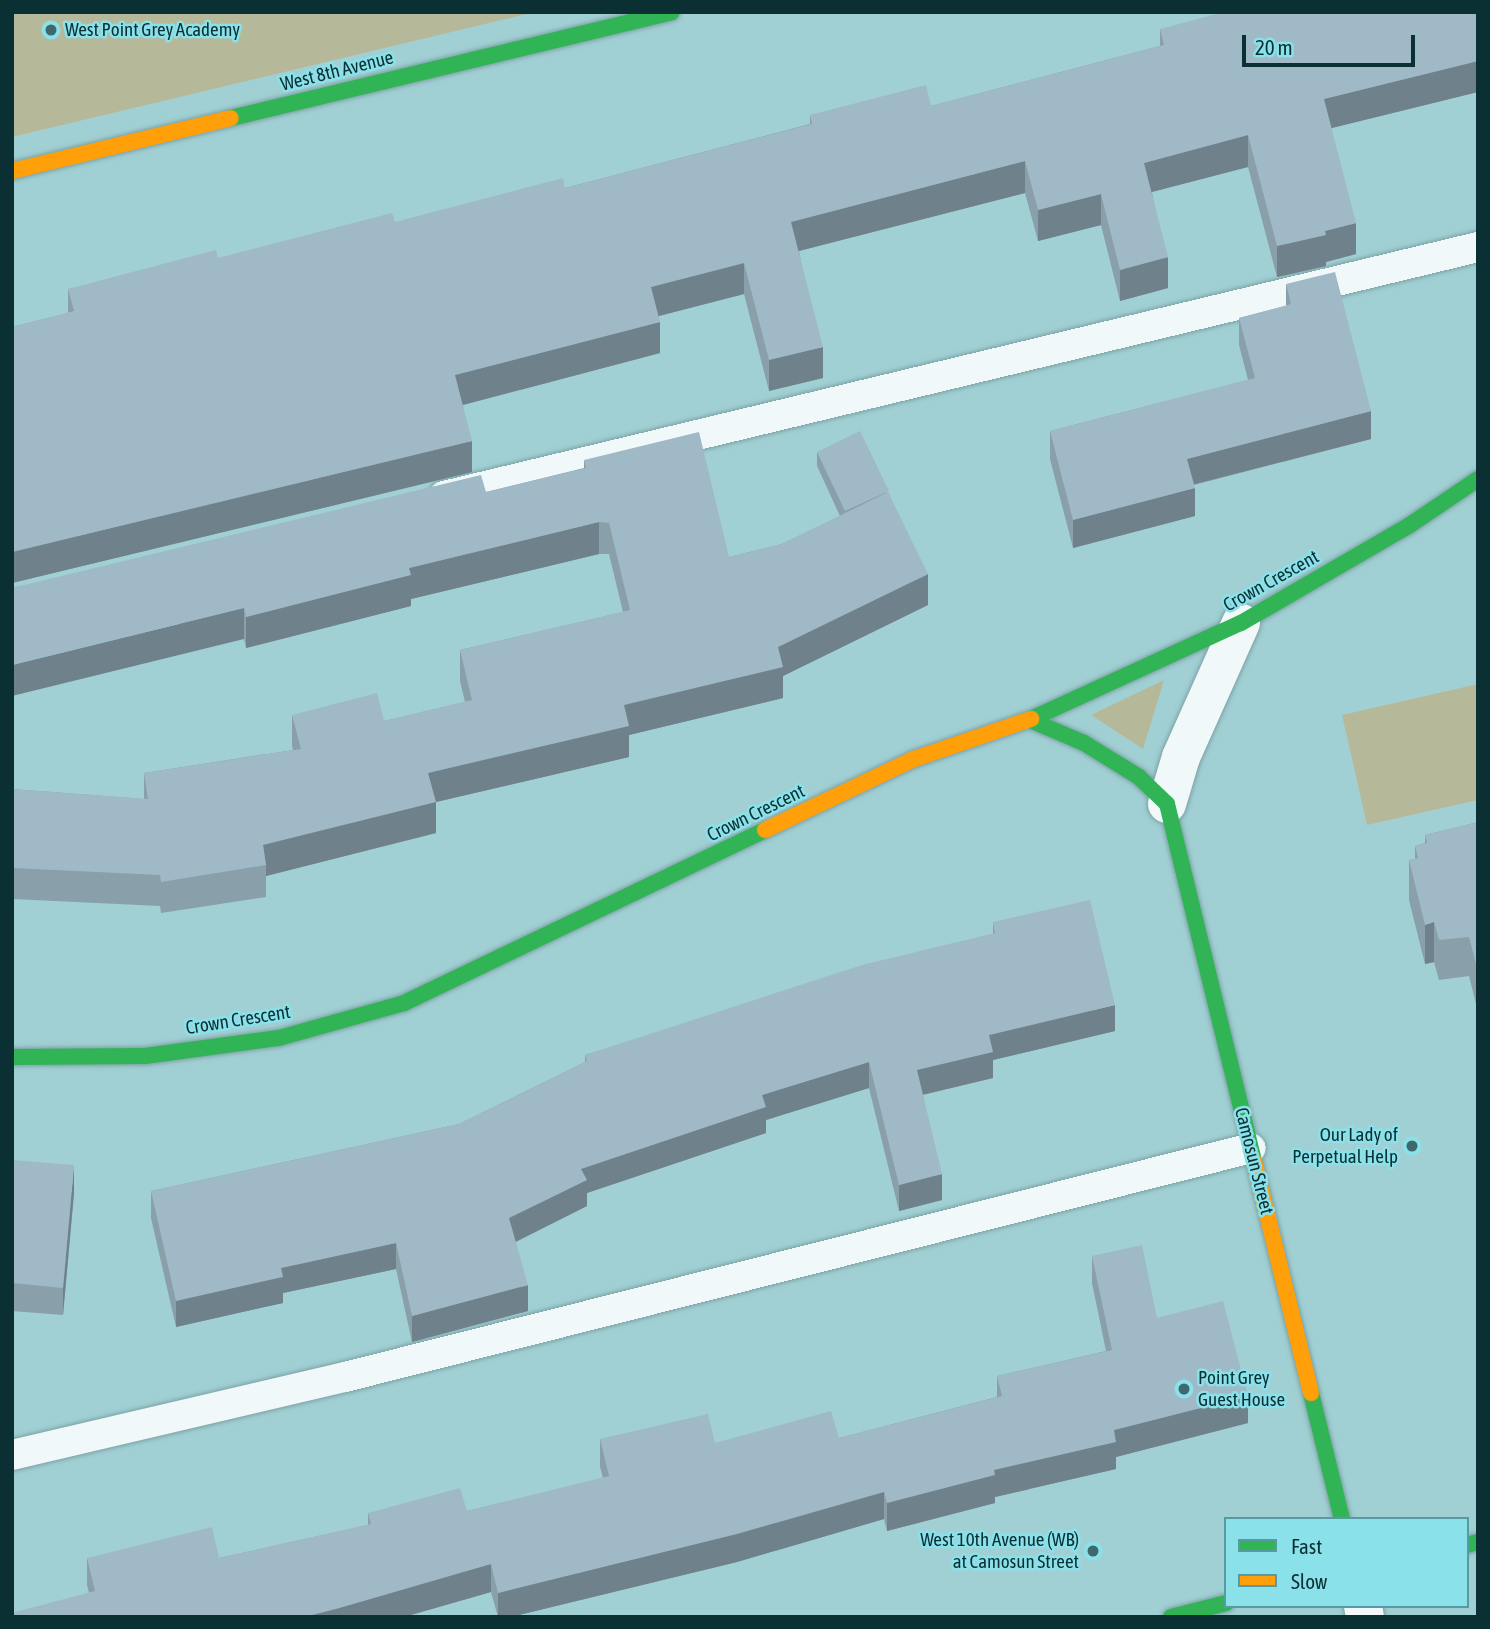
<!DOCTYPE html>
<style>
body{margin:0}
#map{position:relative;width:1490px;height:1629px;overflow:hidden;background:#a1d0d4;font-family:"Asap Condensed",sans-serif}
div>[style]{position:absolute}
[style*='--x']{left:calc(var(--x)*1px);top:calc(var(--y)*1px);width:calc(var(--w)*1px);rotate:calc(var(--a)*1deg)}
.green>*{inset:0;background:#b5b999}
.roads{filter:drop-shadow(0 0 2px #7ca2a5) drop-shadow(0 0 2px #7ca2a5)}
.lane>*{height:30px;margin:-15px;padding:0 15px;transform-origin:15px;border-radius:15px;background:#f1f8f9}
.street>*{height:38px;margin:-19px;padding:0 19px;transform-origin:19px;border-radius:19px;background:#f1f8f9}
.fast>*{height:16px;margin:-8px;padding:0 8px;transform-origin:8px;border-radius:8px;background:#30b455}
.slow>*{height:16px;margin:-8px;padding:0 8px;transform-origin:8px;border-radius:8px;background:#ff9f0a}
.wall>*{inset:0;background:#899faa}
.shaded-wall>*{inset:0;background:#6f828b}
.building>*{inset:0;background:#9fb9c6}
.dots>*{width:19px;height:19px;translate:-50% -50%;box-sizing:border-box;border:4px solid #8be1ea;border-radius:50%}
span{translate:-50% -50%;white-space:nowrap;text-align:center;line-height:1.15;-webkit-text-stroke:5px #8be1ea;paint-order:stroke}
.poi-label{font-size:19px;color:#0a3034}
.left{translate:0 -50%;text-align:left}
.right{translate:-100% -50%;text-align:right}
.street-label{font-size:19px;color:#0a3034}
.frame{position:absolute;inset:0;border:14px solid #0a3034;pointer-events:none}
.legend{position:absolute;left:1224px;top:1517px;width:245px;height:91px;box-sizing:border-box;background:#8be1ea;border:2px solid #579aa1;margin:0;padding:9px 12px;list-style:none;font-size:21px;color:#0a3034}
.legend li{display:flex;align-items:center;gap:14px;height:35px}
.legend b{width:35px;border:2px solid #579aa1}
.scale{position:absolute;left:1242px;top:35px;width:173px;height:32px;box-sizing:border-box;border:4px solid #0a3034;border-top:0;padding-left:9px;font-size:21px;line-height:24px;white-space:nowrap;color:#0a3034;-webkit-text-stroke:5px #8be1ea;paint-order:stroke}
</style>
<div id="map">
<div class="green">
<i style="clip-path:polygon(12px 12px,535px 12px,12px 137px)"></i>
<i style="clip-path:polygon(1164px 680px,1143px 749px,1091px 715px)"></i>
<i style="clip-path:polygon(1478px 684px,1478px 800px,1367px 825px,1342px 715px)"></i>
</div>
<div class="roads">
<div class="lane">
<i style="--x:444;--y:496;--w:1064;--a:-13.54"></i>
<i style="--x:12;--y:1455;--w:342;--a:-13.2"></i>
<i style="--x:345;--y:1377;--w:934;--a:-14.18"></i>
</div>
<div class="street">
<i style="--x:1167;--y:804;--w:49;--a:-73.4"></i>
<i style="--x:1181;--y:757;--w:147;--a:-65.9"></i>
<i style="--x:1363;--y:1606;--w:11;--a:80"></i>
</div>
<div class="fast">
<i style="--x:231;--y:118;--w:453;--a:-13.5"></i>
<i style="--x:1031;--y:719;--w:231;--a:-24.6"></i>
<i style="--x:1241;--y:623;--w:195;--a:-30.1"></i>
<i style="--x:1410;--y:525;--w:82;--a:-34.1"></i>
<i style="--x:1030;--y:720;--w:59;--a:23.1"></i>
<i style="--x:1084;--y:743;--w:65;--a:31.7"></i>
<i style="--x:1139;--y:777;--w:39;--a:44"></i>
<i style="--x:1167;--y:804;--w:367;--a:76.3"></i>
<i style="--x:12;--y:1057;--w:133;--a:-0.4"></i>
<i style="--x:145;--y:1056;--w:135;--a:-7.7"></i>
<i style="--x:279;--y:1038;--w:130;--a:-15.6"></i>
<i style="--x:404;--y:1003;--w:400;--a:-25.6"></i>
<i style="--x:1311;--y:1393;--w:130;--a:76.2"></i>
<i style="--x:1467;--y:1545;--w:11;--a:-15"></i>
<i style="--x:1171;--y:1617;--w:57;--a:-14.3"></i>
</div>
<div class="slow">
<i style="--x:12;--y:171;--w:225;--a:-13.6"></i>
<i style="--x:765;--y:830;--w:165;--a:-25.5"></i>
<i style="--x:914;--y:759;--w:124;--a:-18.9"></i>
<i style="--x:1254;--y:1161;--w:239;--a:76.2"></i>
</div>
</div>
<div class="wall">
<i style="clip-path:polygon(1478px 12px,1478px 92px,1331px 128px,1356px 254px,1326px 262px,1326px 266px,1277px 277px,1248px 167px,1152px 192px,1168px 288px,1120px 301px,1101px 225px,1038px 241px,1025px 193px,799px 251px,823px 378px,769px 391px,744px 294px,659px 316px,660px 353px,463px 405px,472px 472px,12px 583px,12px 327px,68px 313px,68px 289px,565px 188px,810px 124px,810px 115px,931px 106px,1160px 46px,1160px 29px)"></i>
<i style="clip-path:polygon(1286px 284px,1371px 439px,1194px 485px,1195px 516px,1073px 548px,1050px 459px,1050px 431px,1248px 380px,1239px 345px,1239px 318px,1286px 306px)"></i>
<i style="clip-path:polygon(817px 452px,889px 494px,928px 605px,783px 676px,783px 698px,629px 735px,629px 757px,436px 802px,436px 833px,266px 876px,266px 897px,161px 913px,160px 906px,12px 899px,12px 789px,144px 799px,144px 773px,293px 750px,292px 746px,292px 715px,384px 721px,465px 702px,460px 681px,460px 650px,623px 612px,609px 554px,599px 554px,411px 599px,411px 606px,246px 648px,244px 639px,16px 587px,486px 492px,584px 468px,584px 460px,729px 557px,782px 544px,840px 516px,817px 466px)"></i>
<i style="clip-path:polygon(1478px 822px,1478px 1012px,1469px 976px,1439px 980px,1434px 962px,1425px 964px,1409px 900px,1409px 860px,1415px 859px,1415px 846px,1425px 843px,1425px 835px)"></i>
<i style="clip-path:polygon(993px 922px,1115px 1031px,993px 1060px,993px 1078px,923px 1095px,942px 1200px,899px 1211px,869px 1088px,766px 1120px,766px 1133px,587px 1193px,587px 1206px,516px 1242px,528px 1311px,412px 1342px,396px 1269px,283px 1293px,283px 1303px,176px 1327px,151px 1218px,151px 1191px,459px 1124px,585px 1062px,585px 1055px,993px 934px)"></i>
<i style="clip-path:polygon(12px 1160px,74px 1193px,63px 1315px,12px 1311px)"></i>
<i style="clip-path:polygon(1092px 1256px,1157px 1318px,1248px 1423px,1116px 1457px,1116px 1469px,995px 1497px,995px 1503px,887px 1531px,884px 1519px,737px 1562px,511px 1617px,498px 1617px,491px 1592px,404px 1617px,12px 1617px,89px 1593px,87px 1585px,87px 1558px,219px 1558px,368px 1525px,368px 1513px,467px 1511px,603px 1478px,600px 1467px,600px 1439px,715px 1443px,839px 1438px,997px 1397px,997px 1376px,1106px 1351px,1092px 1283px)"></i>
</div>
<div class="shaded-wall">
<i style="clip-path:polygon(1478px 61px,1478px 92px,1324px 130px,1324px 99px)"></i>
<i style="clip-path:polygon(1248px 135px,1248px 167px,1144px 194px,1144px 163px)"></i>
<i style="clip-path:polygon(1025px 161px,1025px 193px,791px 253px,791px 222px)"></i>
<i style="clip-path:polygon(1101px 194px,1101px 225px,1038px 241px,1038px 210px)"></i>
<i style="clip-path:polygon(1356px 223px,1356px 254px,1326px 262px,1326px 266px,1277px 277px,1277px 246px,1325px 231px)"></i>
<i style="clip-path:polygon(1168px 257px,1168px 288px,1120px 301px,1120px 270px)"></i>
<i style="clip-path:polygon(744px 263px,744px 294px,651px 318px,651px 287px)"></i>
<i style="clip-path:polygon(660px 322px,660px 353px,455px 407px,455px 375px)"></i>
<i style="clip-path:polygon(823px 347px,823px 378px,769px 391px,769px 360px)"></i>
<i style="clip-path:polygon(1371px 411px,1371px 439px,1187px 486px,1187px 459px)"></i>
<i style="clip-path:polygon(472px 441px,472px 472px,12px 583px,12px 552px)"></i>
<i style="clip-path:polygon(1195px 488px,1195px 516px,1073px 548px,1073px 520px)"></i>
<i style="clip-path:polygon(599px 522px,599px 554px,411px 599px,411px 606px,246px 648px,246px 617px,409px 568px)"></i>
<i style="clip-path:polygon(928px 574px,928px 605px,783px 676px,783px 698px,629px 735px,629px 757px,436px 802px,436px 833px,266px 876px,266px 865px,263px 845px,428px 773px,624px 705px,778px 647px)"></i>
<i style="clip-path:polygon(244px 608px,244px 639px,12px 696px,12px 665px)"></i>
<i style="clip-path:polygon(1434px 922px,1434px 962px,1425px 964px,1425px 925px)"></i>
<i style="clip-path:polygon(1115px 1005px,1115px 1031px,993px 1060px,993px 1078px,917px 1096px,917px 1070px,989px 1035px)"></i>
<i style="clip-path:polygon(869px 1062px,869px 1088px,766px 1120px,766px 1133px,587px 1193px,587px 1206px,509px 1245px,509px 1218px,581px 1169px,762px 1095px)"></i>
<i style="clip-path:polygon(74px 1165px,74px 1193px,63px 1315px,63px 1288px)"></i>
<i style="clip-path:polygon(942px 1174px,942px 1200px,899px 1211px,899px 1185px)"></i>
<i style="clip-path:polygon(396px 1243px,396px 1269px,283px 1293px,283px 1303px,176px 1327px,176px 1301px,281px 1268px)"></i>
<i style="clip-path:polygon(528px 1285px,528px 1311px,412px 1342px,412px 1316px)"></i>
<i style="clip-path:polygon(1248px 1396px,1248px 1423px,1116px 1457px,1116px 1469px,995px 1497px,995px 1503px,887px 1531px,887px 1503px,1114px 1430px)"></i>
<i style="clip-path:polygon(884px 1492px,884px 1519px,737px 1562px,511px 1617px,498px 1617px,498px 1593px)"></i>
<i style="clip-path:polygon(491px 1564px,491px 1592px,404px 1617px,304px 1617px)"></i>
</div>
<div class="building">
<i style="clip-path:polygon(1224px 12px,1478px 12px,1478px 61px,1324px 99px,1356px 223px,1325px 231px,1326px 235px,1277px 246px,1248px 135px,1144px 163px,1168px 257px,1120px 270px,1101px 194px,1038px 210px,1025px 161px,791px 222px,823px 347px,769px 360px,744px 263px,651px 287px,660px 322px,455px 375px,472px 441px,12px 552px,12px 327px,74px 311px,68px 289px,216px 250px,218px 258px,392px 213px,395px 222px,563px 178px,565px 188px,812px 124px,810px 115px,926px 85px,931px 106px,1164px 45px,1160px 29px)"></i>
<i style="clip-path:polygon(1335px 272px,1371px 411px,1187px 459px,1195px 488px,1073px 520px,1050px 431px,1255px 378px,1239px 318px,1291px 304px,1286px 284px)"></i>
<i style="clip-path:polygon(860px 431px,889px 491px,845px 511px,817px 452px)"></i>
<i style="clip-path:polygon(699px 432px,729px 557px,782px 544px,888px 492px,928px 574px,778px 647px,783px 667px,624px 705px,629px 726px,428px 773px,436px 802px,263px 845px,266px 865px,161px 882px,160px 875px,12px 868px,12px 789px,148px 799px,144px 773px,301px 749px,292px 715px,377px 693px,384px 721px,472px 700px,460px 650px,630px 610px,609px 523px,599px 522px,409px 568px,411px 575px,246px 617px,244px 608px,12px 665px,12px 586px,16px 587px,481px 475px,486px 492px,586px 468px,584px 460px)"></i>
<i style="clip-path:polygon(1478px 822px,1478px 972px,1469px 937px,1439px 940px,1434px 922px,1425px 925px,1409px 860px,1418px 858px,1415px 846px,1427px 843px,1425px 835px)"></i>
<i style="clip-path:polygon(1090px 900px,1115px 1005px,989px 1035px,993px 1052px,917px 1070px,942px 1174px,899px 1185px,869px 1062px,762px 1095px,766px 1107px,581px 1169px,587px 1180px,509px 1218px,528px 1285px,412px 1316px,396px 1243px,281px 1268px,283px 1277px,176px 1301px,151px 1191px,459px 1124px,587px 1061px,585px 1055px,862px 965px,995px 933px,993px 922px)"></i>
<i style="clip-path:polygon(12px 1160px,74px 1165px,63px 1288px,12px 1283px)"></i>
<i style="clip-path:polygon(1142px 1245px,1157px 1318px,1223px 1301px,1248px 1396px,1114px 1430px,1116px 1442px,994px 1470px,995px 1475px,887px 1503px,884px 1492px,737px 1534px,498px 1593px,491px 1564px,336px 1609px,304px 1617px,12px 1617px,12px 1613px,95px 1591px,87px 1558px,212px 1527px,219px 1558px,371px 1524px,368px 1513px,460px 1488px,467px 1511px,609px 1476px,600px 1439px,708px 1414px,715px 1443px,831px 1411px,839px 1438px,1002px 1396px,997px 1376px,1112px 1350px,1092px 1256px)"></i>
</div>
<div class="dots">
<i style="left:51px;top:30px;background:#3f686c"></i>
<i style="left:1412px;top:1146px;background:#3f686c"></i>
<i style="left:1184px;top:1389px;background:#3f686c"></i>
<i style="left:1093px;top:1551px;background:#3f686c"></i>
</div>
<div class="poi-label">
<span class="left" style="left:65px;top:30px">West Point Grey Academy</span>
<span class="right" style="left:1398px;top:1146px">Our Lady of<br>Perpetual Help</span>
<span class="left" style="left:1198px;top:1389px">Point Grey<br>Guest House</span>
<span class="right" style="left:1079px;top:1551px">West 10th Avenue (WB)<br>at Camosun Street</span>
</div>
<div class="street-label">
<span style="left:337px;top:71px;rotate:-14deg">West 8th Avenue</span>
<span style="left:1271px;top:581px;rotate:-29deg">Crown Crescent</span>
<span style="left:756px;top:813px;rotate:-26deg">Crown Crescent</span>
<span style="left:238px;top:1020px;rotate:-9deg">Crown Crescent</span>
<span style="left:1254px;top:1161px;rotate:76deg">Camosun Street</span>
</div>
<div class="frame"></div>
<ul class="legend">
<li><b style="height:9px;background:#30b455"></b>Fast</li>
<li><b style="height:9px;background:#ff9f0a"></b>Slow</li>
</ul>
<div class="scale">20 m</div>
</div>
